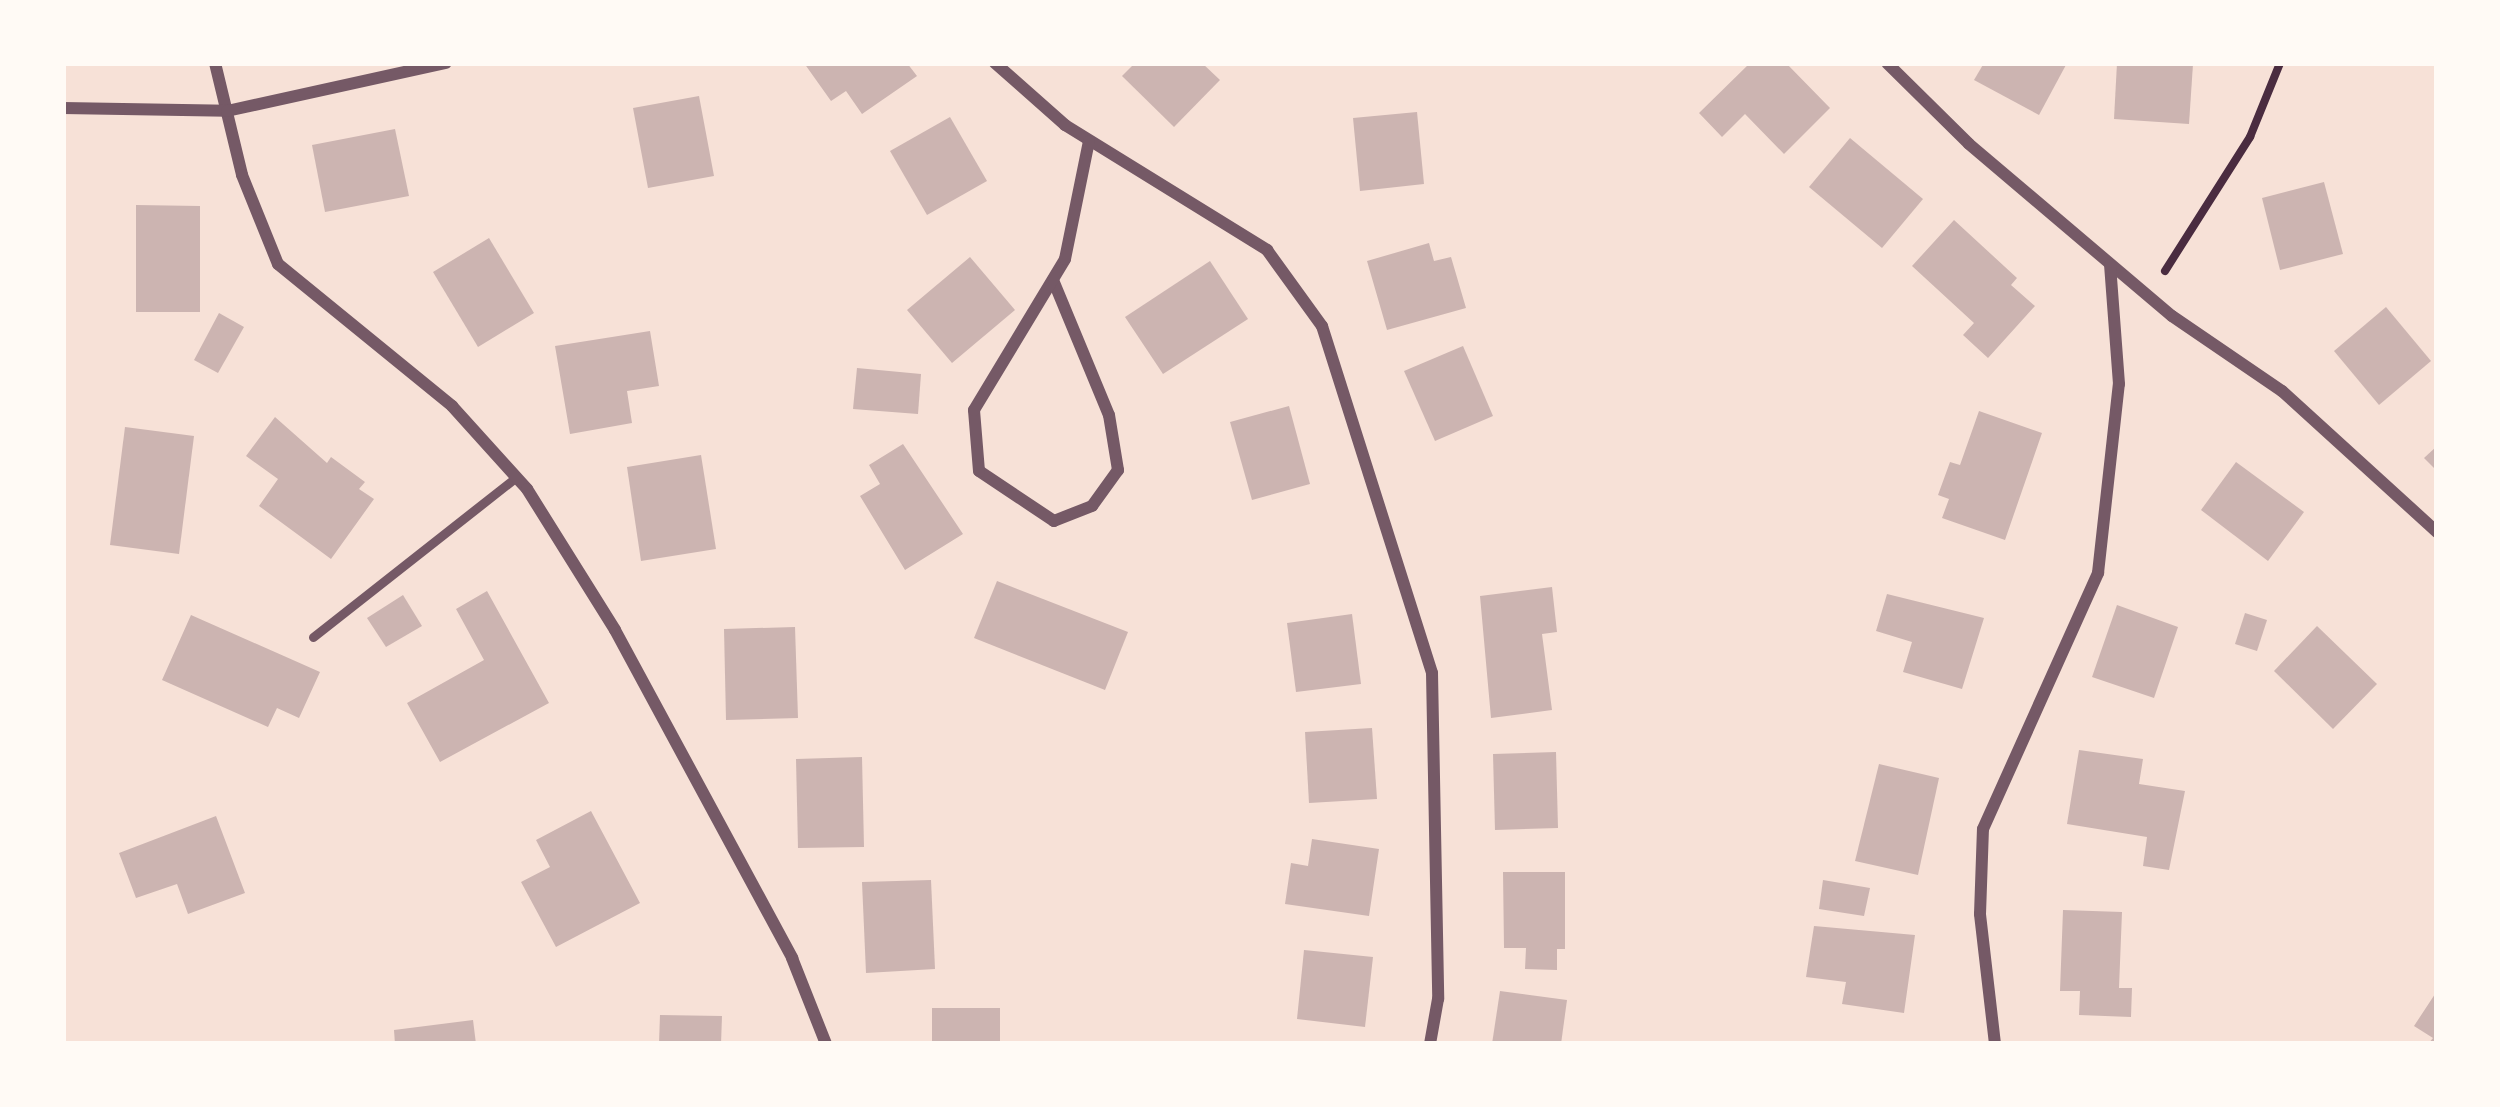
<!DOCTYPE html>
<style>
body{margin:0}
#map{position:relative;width:2500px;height:1107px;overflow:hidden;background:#f7e1d7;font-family:Manrope,sans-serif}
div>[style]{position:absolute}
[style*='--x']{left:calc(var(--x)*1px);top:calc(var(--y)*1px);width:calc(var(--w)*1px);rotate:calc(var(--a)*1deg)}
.building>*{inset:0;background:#ccb4b1}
.path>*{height:8px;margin:-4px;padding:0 4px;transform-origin:4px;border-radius:4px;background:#4a2c40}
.service>*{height:9px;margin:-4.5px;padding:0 4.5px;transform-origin:4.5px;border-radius:4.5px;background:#755966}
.minor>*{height:12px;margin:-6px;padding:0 6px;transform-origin:6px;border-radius:6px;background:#755966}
span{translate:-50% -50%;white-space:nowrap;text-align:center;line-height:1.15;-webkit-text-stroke:12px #fffaf5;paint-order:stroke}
.frame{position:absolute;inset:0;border:66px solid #fffaf5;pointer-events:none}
</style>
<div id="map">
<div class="building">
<i style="clip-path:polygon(804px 63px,907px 63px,917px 76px,862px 114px,846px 91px,831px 101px)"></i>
<i style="clip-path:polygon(1135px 63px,1202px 63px,1220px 80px,1174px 127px,1122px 76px)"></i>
<i style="clip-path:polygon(1750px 63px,1786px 63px,1830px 108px,1784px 154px,1745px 114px,1722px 137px,1699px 113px)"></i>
<i style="clip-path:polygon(1984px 63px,2067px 63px,2039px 115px,1974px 80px)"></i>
<i style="clip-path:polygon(2117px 63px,2193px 64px,2189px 124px,2114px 119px)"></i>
<i style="clip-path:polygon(699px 96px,714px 176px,648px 188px,633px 108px)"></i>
<i style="clip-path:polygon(1417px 112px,1424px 184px,1360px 191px,1353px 118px)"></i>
<i style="clip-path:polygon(950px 117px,987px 181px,927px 215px,890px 151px)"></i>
<i style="clip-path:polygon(395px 129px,409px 196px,325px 212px,312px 145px)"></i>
<i style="clip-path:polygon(1850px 138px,1923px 199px,1882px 248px,1809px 187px)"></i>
<i style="clip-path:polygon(2324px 182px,2343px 254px,2280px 270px,2262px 198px)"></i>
<i style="clip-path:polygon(136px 205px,200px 206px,200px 312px,136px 312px)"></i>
<i style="clip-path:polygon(1954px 220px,2017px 278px,2011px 285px,2035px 306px,1988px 358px,1963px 335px,1974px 323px,1912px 266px)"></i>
<i style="clip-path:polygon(489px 238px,534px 313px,478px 347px,433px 272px)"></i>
<i style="clip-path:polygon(1429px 243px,1434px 261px,1451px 257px,1466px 308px,1387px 330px,1367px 261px)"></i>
<i style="clip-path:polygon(970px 257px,1015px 310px,952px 363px,907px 310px)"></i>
<i style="clip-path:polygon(1210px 261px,1248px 319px,1163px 374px,1125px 317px)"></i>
<i style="clip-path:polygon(2386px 307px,2431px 361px,2379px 405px,2334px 351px)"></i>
<i style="clip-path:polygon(219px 313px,244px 327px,218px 373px,194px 360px)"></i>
<i style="clip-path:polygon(650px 331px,659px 386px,627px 391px,632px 423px,570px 434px,555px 346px)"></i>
<i style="clip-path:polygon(1463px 346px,1493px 416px,1435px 441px,1404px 371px)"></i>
<i style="clip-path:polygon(857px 368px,921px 374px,918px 414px,853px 409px)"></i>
<i style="clip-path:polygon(1289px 406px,1310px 484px,1252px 500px,1230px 422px)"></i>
<i style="clip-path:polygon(1979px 411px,2042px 433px,2005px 540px,1942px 518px,1949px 499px,1938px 495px,1950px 462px,1960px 465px)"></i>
<i style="clip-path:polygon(275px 417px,327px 463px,331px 457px,365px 482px,359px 489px,374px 499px,331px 559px,259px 506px,278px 479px,246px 456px)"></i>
<i style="clip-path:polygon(125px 427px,194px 436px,179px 554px,110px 545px)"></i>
<i style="clip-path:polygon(903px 444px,963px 534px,905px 570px,860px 496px,880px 484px,869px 465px)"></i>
<i style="clip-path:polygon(2437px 446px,2437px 471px,2424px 458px)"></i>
<i style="clip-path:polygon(701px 455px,716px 549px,641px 561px,627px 467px)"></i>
<i style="clip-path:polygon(2236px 462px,2304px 512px,2268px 561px,2201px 510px)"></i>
<i style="clip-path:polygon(997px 581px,1128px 632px,1105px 690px,974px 638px)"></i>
<i style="clip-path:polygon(1552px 587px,1557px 632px,1542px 634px,1552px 710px,1491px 718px,1480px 596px)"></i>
<i style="clip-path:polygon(487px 591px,549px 703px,440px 762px,407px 703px,484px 660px,456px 609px)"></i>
<i style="clip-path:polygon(1887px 594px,1984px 618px,1962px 689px,1903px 672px,1912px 642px,1876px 631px)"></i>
<i style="clip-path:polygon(403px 595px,422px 626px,386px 647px,367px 618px)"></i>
<i style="clip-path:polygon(2117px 605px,2178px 627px,2154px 698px,2092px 677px)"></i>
<i style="clip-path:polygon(2245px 613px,2267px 620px,2257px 651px,2235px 644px)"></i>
<i style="clip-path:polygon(1352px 614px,1361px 684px,1296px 692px,1287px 623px)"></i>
<i style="clip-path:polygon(191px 615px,320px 672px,299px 718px,277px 708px,268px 727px,162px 680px)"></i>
<i style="clip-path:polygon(2317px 626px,2377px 684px,2333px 729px,2274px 671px)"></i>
<i style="clip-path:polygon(795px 627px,798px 718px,726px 720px,724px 629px)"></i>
<i style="clip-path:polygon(1372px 728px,1377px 799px,1309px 803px,1305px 732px)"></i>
<i style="clip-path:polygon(2079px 750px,2143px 759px,2139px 784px,2185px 791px,2169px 870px,2143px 866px,2147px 837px,2067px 824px)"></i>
<i style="clip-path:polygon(1556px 752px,1558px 828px,1495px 830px,1493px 754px)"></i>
<i style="clip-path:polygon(862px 757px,864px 847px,798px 848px,796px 759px)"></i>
<i style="clip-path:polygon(1879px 764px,1939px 778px,1918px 875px,1855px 861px)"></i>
<i style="clip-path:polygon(591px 811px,640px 903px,556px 947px,521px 882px,550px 867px,536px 840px)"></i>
<i style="clip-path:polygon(216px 816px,245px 893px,188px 914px,177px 884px,136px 898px,119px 853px)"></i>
<i style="clip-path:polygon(1312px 839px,1379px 849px,1369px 916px,1285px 904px,1291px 863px,1308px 866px)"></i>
<i style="clip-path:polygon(1503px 872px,1565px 872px,1565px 949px,1557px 949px,1557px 970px,1525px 969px,1526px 948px,1504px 948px)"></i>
<i style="clip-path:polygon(931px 880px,935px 969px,866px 973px,862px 882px)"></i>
<i style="clip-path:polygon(1823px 880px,1870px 888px,1864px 916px,1819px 909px)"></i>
<i style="clip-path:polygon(2063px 910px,2122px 912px,2119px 988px,2132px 988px,2131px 1017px,2079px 1015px,2080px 991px,2060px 991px)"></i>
<i style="clip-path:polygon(1814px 926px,1915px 935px,1904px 1013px,1842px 1004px,1846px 982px,1806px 977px)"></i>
<i style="clip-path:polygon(1304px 950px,1373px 957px,1365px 1027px,1297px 1019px)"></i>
<i style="clip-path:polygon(1500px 991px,1567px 1000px,1561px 1044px,1492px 1044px)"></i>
<i style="clip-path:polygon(2437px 991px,2437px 1044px,2428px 1044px,2433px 1038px,2414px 1026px)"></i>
<i style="clip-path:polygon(932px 1008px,1000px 1008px,1000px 1044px,932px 1044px)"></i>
<i style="clip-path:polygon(660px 1015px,722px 1016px,721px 1044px,659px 1044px)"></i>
<i style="clip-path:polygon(473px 1020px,476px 1044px,395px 1044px,394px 1030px)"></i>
</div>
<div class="path">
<i style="--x:2165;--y:271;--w:159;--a:-57.6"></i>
<i style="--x:2250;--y:137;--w:80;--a:-67.9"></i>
</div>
<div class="service">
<i style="--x:313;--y:637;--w:258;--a:-38.2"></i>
</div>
<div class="minor">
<i style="--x:215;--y:63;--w:115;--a:76.4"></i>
<i style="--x:242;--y:175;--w:96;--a:68"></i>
<i style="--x:278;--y:264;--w:225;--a:39.2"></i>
<i style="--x:452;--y:406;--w:112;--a:47.9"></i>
<i style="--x:527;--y:489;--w:166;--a:58"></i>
<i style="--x:615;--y:630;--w:373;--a:61.6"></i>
<i style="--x:792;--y:958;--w:92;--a:68.4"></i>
<i style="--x:995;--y:63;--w:94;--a:41.5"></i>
<i style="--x:1065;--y:125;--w:238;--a:31.7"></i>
<i style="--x:1267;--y:250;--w:94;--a:54.1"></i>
<i style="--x:1322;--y:326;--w:364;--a:72.4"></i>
<i style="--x:1432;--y:673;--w:326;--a:88.9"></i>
<i style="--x:1438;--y:999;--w:46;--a:100.1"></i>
<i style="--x:1887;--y:63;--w:115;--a:44.6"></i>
<i style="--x:1969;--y:144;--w:266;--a:40.3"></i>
<i style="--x:2172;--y:316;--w:133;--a:34.3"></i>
<i style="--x:2282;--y:391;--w:210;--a:42.3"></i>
<i style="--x:63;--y:108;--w:164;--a:1"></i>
<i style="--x:227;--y:111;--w:224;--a:-12.4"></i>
<i style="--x:1053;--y:280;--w:146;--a:67.5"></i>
<i style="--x:1109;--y:415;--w:56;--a:80.7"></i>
<i style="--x:1118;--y:470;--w:44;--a:125.8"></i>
<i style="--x:1092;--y:506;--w:41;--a:158.5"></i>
<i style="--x:1054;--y:521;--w:90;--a:-146.3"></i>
<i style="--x:979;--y:471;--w:61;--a:-94.7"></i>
<i style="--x:974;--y:410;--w:176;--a:-58.9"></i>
<i style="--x:1065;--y:259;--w:120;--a:-78.5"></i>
<i style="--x:1995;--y:1044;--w:131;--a:-96.6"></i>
<i style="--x:1980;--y:914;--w:85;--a:-88"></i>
<i style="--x:1983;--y:829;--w:281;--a:-65.8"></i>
<i style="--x:2098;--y:573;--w:190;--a:-83.7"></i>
<i style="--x:2119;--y:384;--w:119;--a:-94.3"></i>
</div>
<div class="frame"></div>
</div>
